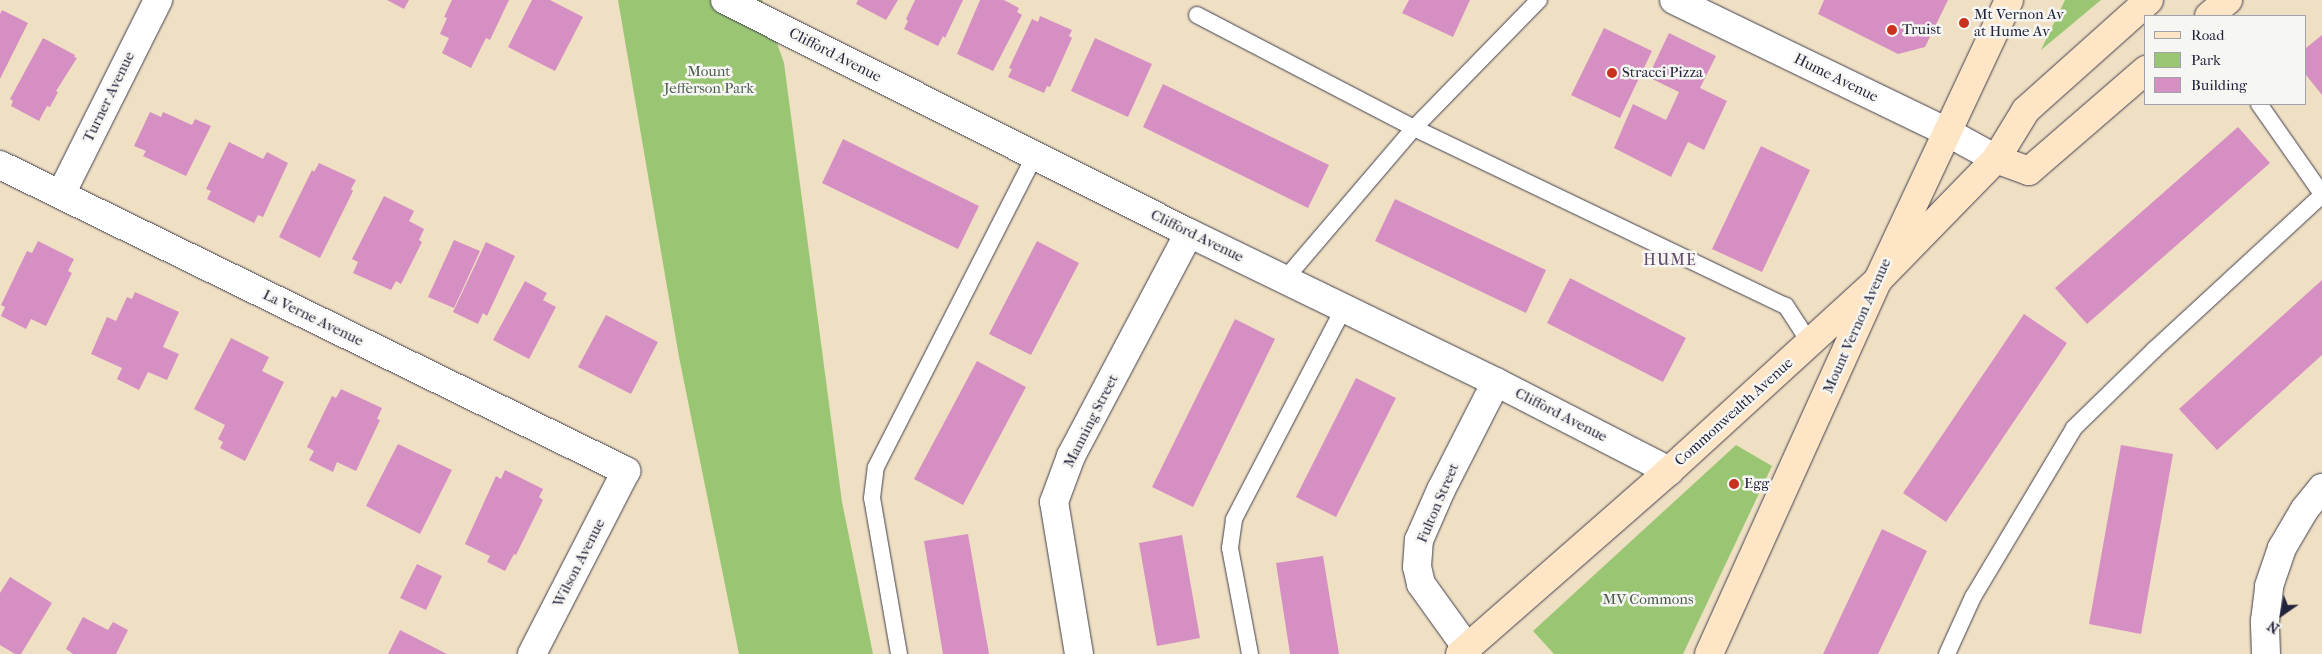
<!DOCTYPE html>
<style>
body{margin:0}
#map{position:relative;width:2322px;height:654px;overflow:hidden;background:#efe0c3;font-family:"IM FELL French Canon",serif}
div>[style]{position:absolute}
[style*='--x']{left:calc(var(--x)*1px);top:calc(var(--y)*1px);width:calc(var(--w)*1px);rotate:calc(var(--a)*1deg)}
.green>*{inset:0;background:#9ac673}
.building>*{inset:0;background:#d68fc2}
.roads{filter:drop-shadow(0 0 1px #413e4f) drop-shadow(0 0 1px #413e4f)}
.lane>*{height:16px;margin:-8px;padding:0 8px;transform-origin:8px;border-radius:8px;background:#fff}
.street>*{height:28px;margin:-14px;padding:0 14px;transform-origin:14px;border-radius:14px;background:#fff}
.secondary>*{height:28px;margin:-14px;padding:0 14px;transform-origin:14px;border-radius:14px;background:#fee5c5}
.dots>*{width:14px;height:14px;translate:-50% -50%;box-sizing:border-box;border:2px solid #f6f6f2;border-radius:50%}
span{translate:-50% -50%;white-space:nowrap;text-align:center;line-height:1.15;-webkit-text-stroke:5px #f6f6f2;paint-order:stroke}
.poi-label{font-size:15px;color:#22223b}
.left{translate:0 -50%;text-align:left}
.street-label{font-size:15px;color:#22223b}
.park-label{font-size:15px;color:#4c5b4f}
.neighbourhood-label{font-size:16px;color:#61486a;letter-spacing:1px}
.legend{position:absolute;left:2144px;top:15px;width:162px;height:90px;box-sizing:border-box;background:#f6f6f2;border:1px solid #a1a1a9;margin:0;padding:6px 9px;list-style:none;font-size:15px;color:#22223b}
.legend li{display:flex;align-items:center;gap:10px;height:25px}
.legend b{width:25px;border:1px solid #a1a1a9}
.north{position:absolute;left:2257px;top:589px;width:50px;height:50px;-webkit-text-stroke:4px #f6f6f2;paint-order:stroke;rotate:213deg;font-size:14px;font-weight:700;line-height:20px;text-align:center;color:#22223b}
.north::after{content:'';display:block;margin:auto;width:18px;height:22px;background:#22223b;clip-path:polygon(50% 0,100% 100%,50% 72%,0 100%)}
</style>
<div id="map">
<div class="green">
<i style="clip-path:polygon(618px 0,762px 0,784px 63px,842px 502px,873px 654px,739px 654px,679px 357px)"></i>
<i style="clip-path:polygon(2065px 0,2101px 0,2041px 50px)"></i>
<i style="clip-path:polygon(1736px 445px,1772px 466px,1683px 654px,1554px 654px,1533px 631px)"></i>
</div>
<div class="building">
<i style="clip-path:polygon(387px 0,409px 0,404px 9px)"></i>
<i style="clip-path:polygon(452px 0,509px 0,490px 40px,486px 38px,471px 68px,442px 53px,449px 38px,440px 34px,447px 18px,444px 17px)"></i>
<i style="clip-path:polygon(532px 0,550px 0,583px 17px,555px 71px,508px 47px)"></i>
<i style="clip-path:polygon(858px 0,898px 0,886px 20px,856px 4px)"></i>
<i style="clip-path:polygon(915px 0,963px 0,945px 38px,943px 36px,938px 46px,904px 29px,908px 21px,906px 19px)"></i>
<i style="clip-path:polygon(980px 0,1004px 0,1019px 8px,1017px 12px,1022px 15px,993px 71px,957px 54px)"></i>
<i style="clip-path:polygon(1409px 0,1470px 0,1453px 37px,1402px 13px)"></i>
<i style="clip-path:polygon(1824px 0,1948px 0,1925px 47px,1898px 54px,1818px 14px)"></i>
<i style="clip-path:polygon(2px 10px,28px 23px,0 79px,0 14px)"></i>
<i style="clip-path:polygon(1040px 16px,1072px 30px,1069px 36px,1072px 38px,1050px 87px,1047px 86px,1044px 93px,1008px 77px,1012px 69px,1009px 68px,1032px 19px,1038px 22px)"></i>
<i style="clip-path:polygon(1604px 28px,1652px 51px,1620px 118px,1571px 95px)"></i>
<i style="clip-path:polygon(1669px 33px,1716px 56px,1700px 88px,1727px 101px,1704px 150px,1688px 142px,1671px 177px,1614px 148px,1633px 104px,1666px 120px,1679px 92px,1648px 77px)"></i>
<i style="clip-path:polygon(2322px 35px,2322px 95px,2306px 75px,2306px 48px)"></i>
<i style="clip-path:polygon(43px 38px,75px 55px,74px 57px,77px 58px,56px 91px,58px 92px,50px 107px,47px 106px,39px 121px,11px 106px,13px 101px,10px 99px)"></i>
<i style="clip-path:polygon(1095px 38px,1152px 64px,1128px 117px,1071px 91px)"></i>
<i style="clip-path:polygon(1163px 84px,1329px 165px,1308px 208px,1143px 127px)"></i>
<i style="clip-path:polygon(150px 112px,161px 117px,163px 112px,192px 125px,195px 119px,211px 126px,186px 176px,143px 156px,146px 151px,134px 146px)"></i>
<i style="clip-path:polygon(2238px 127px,2270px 163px,2087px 324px,2055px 288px)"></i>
<i style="clip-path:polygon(843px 139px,979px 206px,958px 249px,822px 183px)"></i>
<i style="clip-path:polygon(229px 142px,263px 159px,267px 152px,288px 163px,263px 217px,258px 215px,254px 223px,207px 199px,211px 191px,206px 189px)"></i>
<i style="clip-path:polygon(1761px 146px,1810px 170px,1762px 272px,1712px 249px)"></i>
<i style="clip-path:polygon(319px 163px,356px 180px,351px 189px,353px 191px,320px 258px,279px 237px,312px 170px,314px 172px)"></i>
<i style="clip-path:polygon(384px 196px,414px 211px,409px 221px,424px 229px,419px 240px,422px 242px,401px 284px,396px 281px,391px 290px,353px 273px,358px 262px,352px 259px)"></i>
<i style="clip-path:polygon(1395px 199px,1546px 270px,1526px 313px,1375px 241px)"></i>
<i style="clip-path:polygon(454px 240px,480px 251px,454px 308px,428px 297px)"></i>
<i style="clip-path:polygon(38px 241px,74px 259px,68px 271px,72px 273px,46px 326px,31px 319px,26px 329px,1px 316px,5px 307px,1px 305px,27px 251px,32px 253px)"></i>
<i style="clip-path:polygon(1037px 241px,1079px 263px,1031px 355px,989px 334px)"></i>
<i style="clip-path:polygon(486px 242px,515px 256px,487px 316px,483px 313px,478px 324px,453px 312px)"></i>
<i style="clip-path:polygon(1570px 278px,1686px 338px,1663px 382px,1547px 323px)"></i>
<i style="clip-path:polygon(2322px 280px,2322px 355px,2217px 450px,2179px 409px)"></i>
<i style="clip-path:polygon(525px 281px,547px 293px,543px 300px,556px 307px,529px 359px,493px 340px)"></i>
<i style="clip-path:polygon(135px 292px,179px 312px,163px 347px,179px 354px,167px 380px,148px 372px,139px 390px,117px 379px,122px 368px,91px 354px,107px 317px,116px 321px,127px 297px,132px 299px)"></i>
<i style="clip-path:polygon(2024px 314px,2067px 343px,1946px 522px,1903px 493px)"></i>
<i style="clip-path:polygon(606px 315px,658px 342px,631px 394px,578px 367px)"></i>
<i style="clip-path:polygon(1235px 319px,1275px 339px,1193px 507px,1152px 487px)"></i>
<i style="clip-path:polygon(231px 338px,269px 357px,262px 371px,284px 382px,245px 461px,220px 448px,223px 442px,218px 439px,225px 425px,194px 409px)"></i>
<i style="clip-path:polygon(977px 361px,1026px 387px,963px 505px,914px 479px)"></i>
<i style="clip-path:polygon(1356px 378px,1396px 398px,1336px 517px,1296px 497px)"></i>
<i style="clip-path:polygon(341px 389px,382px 408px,377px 419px,380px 420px,356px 471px,337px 462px,333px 472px,309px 460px,314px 451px,307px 447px,332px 396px,336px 398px)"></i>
<i style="clip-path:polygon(398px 444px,452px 470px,420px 534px,366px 506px)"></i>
<i style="clip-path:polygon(2121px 445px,2173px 454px,2141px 634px,2089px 624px)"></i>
<i style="clip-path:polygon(505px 470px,543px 489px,539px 497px,543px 500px,516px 555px,514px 554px,505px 571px,487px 562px,490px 556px,465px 544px,496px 476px,501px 479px)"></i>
<i style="clip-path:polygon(1882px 529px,1927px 551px,1878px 654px,1823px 654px)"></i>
<i style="clip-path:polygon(968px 534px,989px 654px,943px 654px,924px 541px)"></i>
<i style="clip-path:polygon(1182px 535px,1200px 638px,1157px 646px,1139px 543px)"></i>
<i style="clip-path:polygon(1323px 556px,1339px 654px,1290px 654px,1276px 563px)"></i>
<i style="clip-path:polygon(417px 564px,442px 576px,426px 610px,400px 598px)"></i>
<i style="clip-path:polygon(10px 577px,52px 603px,21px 654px,15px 654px,0 645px,0 593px)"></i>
<i style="clip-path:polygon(83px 617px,108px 630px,113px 622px,128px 630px,116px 654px,73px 654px,66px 649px)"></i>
<i style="clip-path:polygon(400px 630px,447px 654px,388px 654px)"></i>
</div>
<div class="roads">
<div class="lane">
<i style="--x:1197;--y:15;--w:245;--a:27.5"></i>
<i style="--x:1414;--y:128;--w:412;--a:25.6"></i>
<i style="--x:1786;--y:306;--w:44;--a:57"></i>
<i style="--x:2259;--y:104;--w:110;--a:55"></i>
<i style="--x:1285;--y:279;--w:199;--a:-49.5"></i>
<i style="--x:1414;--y:128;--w:179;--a:-45.7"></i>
<i style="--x:899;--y:654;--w:158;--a:-99.8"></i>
<i style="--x:872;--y:498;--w:31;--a:-83"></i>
<i style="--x:876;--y:467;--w:350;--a:-63"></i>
<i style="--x:1250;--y:654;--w:108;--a:-100.7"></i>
<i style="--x:1230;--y:548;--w:29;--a:-82"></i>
<i style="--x:1234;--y:519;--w:238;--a:-62.5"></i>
<i style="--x:1947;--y:654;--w:63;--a:-65.5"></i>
<i style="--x:1973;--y:597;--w:197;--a:-59.1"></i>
<i style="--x:2074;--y:428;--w:112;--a:-44.3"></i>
<i style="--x:2154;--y:350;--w:229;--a:-42.7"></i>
</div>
<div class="street">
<i style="--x:725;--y:0;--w:519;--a:26.66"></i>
<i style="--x:1189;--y:233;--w:341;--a:25.9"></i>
<i style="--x:1496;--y:382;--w:195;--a:27.2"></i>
<i style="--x:1674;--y:0;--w:303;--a:25.8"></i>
<i style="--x:1947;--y:132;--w:56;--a:28.9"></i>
<i style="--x:0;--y:165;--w:697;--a:26.05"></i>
<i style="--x:626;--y:471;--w:206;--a:117.2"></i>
<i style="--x:61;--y:194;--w:217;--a:-63.4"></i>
<i style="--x:1467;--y:648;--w:79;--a:-125.7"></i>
<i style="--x:1421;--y:584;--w:17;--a:-103"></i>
<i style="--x:1417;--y:567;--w:27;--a:-86"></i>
<i style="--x:1419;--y:540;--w:55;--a:-66.3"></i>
<i style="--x:1441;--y:490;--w:121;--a:-63"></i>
<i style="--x:1079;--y:654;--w:154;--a:-99.3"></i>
<i style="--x:1054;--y:502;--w:49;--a:-69.7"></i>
<i style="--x:1071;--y:456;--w:252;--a:-62.1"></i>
<i style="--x:2266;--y:654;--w:33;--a:-92"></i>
<i style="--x:2265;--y:621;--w:35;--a:-83"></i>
<i style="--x:2269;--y:586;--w:40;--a:-71.1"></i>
<i style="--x:2282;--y:548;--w:45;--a:-59.5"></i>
<i style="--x:2305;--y:509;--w:27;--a:-51"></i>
</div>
<div class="secondary">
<i style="--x:2209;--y:16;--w:25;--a:-40"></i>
<i style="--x:1996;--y:159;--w:35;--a:20"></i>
<i style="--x:2029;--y:171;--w:155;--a:-40.8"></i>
<i style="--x:1460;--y:654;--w:278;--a:-41.2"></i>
<i style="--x:1669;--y:471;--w:283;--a:-42.4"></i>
<i style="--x:1878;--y:280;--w:169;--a:-45.7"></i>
<i style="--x:1996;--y:159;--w:57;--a:-58.5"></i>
<i style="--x:2026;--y:110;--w:165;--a:-41.8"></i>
<i style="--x:1709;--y:654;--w:410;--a:-65.7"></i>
<i style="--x:1878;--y:280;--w:309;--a:-64.9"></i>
</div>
</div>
<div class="dots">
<i style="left:1964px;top:23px;background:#c8321e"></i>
<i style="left:1892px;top:30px;background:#c8321e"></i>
<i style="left:1612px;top:73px;background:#c8321e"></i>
<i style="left:1734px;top:484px;background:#c8321e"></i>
</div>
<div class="poi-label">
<span class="left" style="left:1974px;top:23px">Mt Vernon Av<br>at Hume Av</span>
<span class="left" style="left:1902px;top:30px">Truist</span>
<span class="left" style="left:1622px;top:73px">Stracci Pizza</span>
<span class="left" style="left:1744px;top:484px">Egg</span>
</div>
<div class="street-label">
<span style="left:835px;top:55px;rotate:27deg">Clifford Avenue</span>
<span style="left:1836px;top:78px;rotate:26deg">Hume Avenue</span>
<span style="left:109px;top:97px;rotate:-64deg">Turner Avenue</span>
<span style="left:1197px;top:236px;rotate:26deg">Clifford Avenue</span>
<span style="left:313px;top:318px;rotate:26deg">La Verne Avenue</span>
<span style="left:1857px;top:326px;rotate:-66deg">Mount Vernon Avenue</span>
<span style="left:1734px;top:412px;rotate:-42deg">Commonwealth Avenue</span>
<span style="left:1561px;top:415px;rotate:27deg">Clifford Avenue</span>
<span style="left:1091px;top:421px;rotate:-63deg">Manning Street</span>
<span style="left:1438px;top:503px;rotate:-67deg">Fulton Street</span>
<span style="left:579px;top:563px;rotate:-63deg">Wilson Avenue</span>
</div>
<div class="park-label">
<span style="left:709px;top:80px">Mount<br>Jefferson Park</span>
<span style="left:1648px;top:600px">MV Commons</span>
</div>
<div class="neighbourhood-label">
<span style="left:1670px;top:260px">HUME</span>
</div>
<ul class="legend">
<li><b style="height:6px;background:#fee5c5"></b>Road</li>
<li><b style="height:14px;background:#9ac673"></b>Park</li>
<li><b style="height:14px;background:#d68fc2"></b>Building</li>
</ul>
<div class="north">N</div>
</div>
